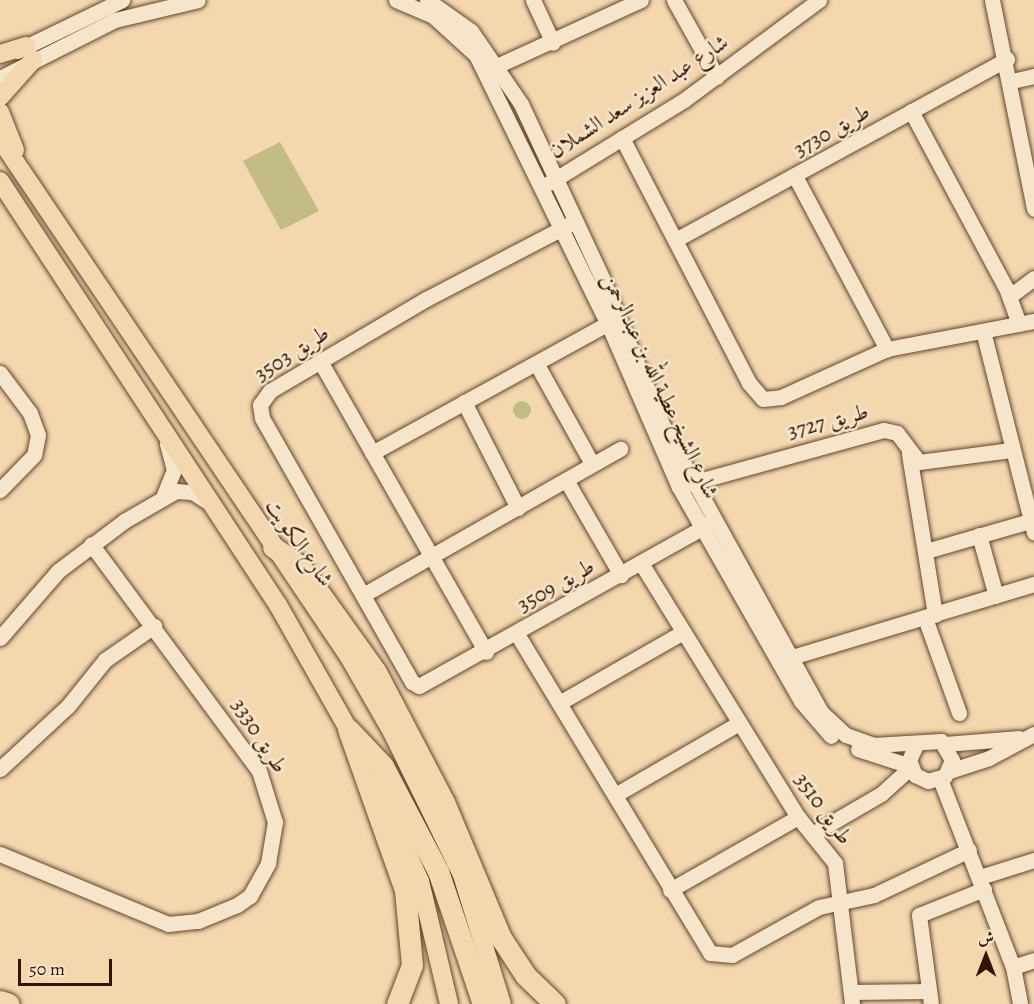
<!DOCTYPE html>
<meta charset="utf-8">
<style>
body{margin:0}
#map{position:relative;width:1034px;height:1004px;overflow:hidden;background:#f3d7af;font-family:Alegreya,Amiri,serif}
div>[style]{position:absolute}
[style*='--x']{left:calc(var(--x)*1px);top:calc(var(--y)*1px);width:calc(var(--w)*1px);rotate:calc(var(--a)*1deg)}
.green>*{inset:0;background:#c3bc85}
.round{border-radius:50%}
.roads{filter:drop-shadow(0 0 2px #62462c) drop-shadow(0 0 2px #62462c)}
.minor>*{height:15px;margin:-7.5px;padding:0 7.5px;transform-origin:7.5px;border-radius:7.5px;background:#f7e5cb}
.major>*{height:18px;margin:-9px;padding:0 9px;transform-origin:9px;border-radius:9px;background:#f3d7af}
.highway>*{height:21px;margin:-10.5px;padding:0 10.5px;transform-origin:10.5px;border-radius:10.5px;background:#f3d7af}
span{translate:-50% -50%;white-space:nowrap;text-align:center;line-height:1.15;-webkit-text-stroke:5px #f7e5cb;paint-order:stroke}
.street-label{font-size:22px;color:#321500}
.north{position:absolute;left:956px;top:926px;width:60px;height:60px;-webkit-text-stroke:4px #f7e5cb;paint-order:stroke;rotate:0deg;font-size:16px;font-weight:700;line-height:24px;text-align:center;color:#321500}
.north::after{content:'';display:block;margin:auto;width:21px;height:27px;background:#321500;clip-path:polygon(50% 0,100% 100%,50% 72%,0 100%)}
.scale{position:absolute;left:18px;top:959px;width:94px;height:27px;box-sizing:border-box;border:3px solid #321500;border-top:0;padding-left:8px;font-size:18px;line-height:21px;white-space:nowrap;color:#321500;-webkit-text-stroke:4px #f7e5cb;paint-order:stroke}
</style>
<div id="map">
<div class="green">
<i style="clip-path:polygon(280px 142px,319px 211px,281px 230px,243px 161px)"></i>
<i class="round" style="left:513px;top:401px;width:18px;height:18px"></i>
</div>
<div class="roads">
<div class="minor">
<i style="--x:396;--y:0;--w:39;--a:23"></i>
<i style="--x:432;--y:15;--w:59;--a:42.3"></i>
<i style="--x:476;--y:55;--w:300;--a:63.9"></i>
<i style="--x:608;--y:324;--w:178;--a:66.5"></i>
<i style="--x:679;--y:487;--w:246;--a:60.3"></i>
<i style="--x:801;--y:701;--w:46;--a:49.4"></i>
<i style="--x:427;--y:0;--w:54;--a:35.2"></i>
<i style="--x:471;--y:31;--w:88;--a:55.6"></i>
<i style="--x:521;--y:104;--w:192;--a:65"></i>
<i style="--x:602;--y:278;--w:156;--a:67.7"></i>
<i style="--x:661;--y:422;--w:331;--a:61.1"></i>
<i style="--x:821;--y:712;--w:34;--a:43"></i>
<i style="--x:846;--y:735;--w:29;--a:20"></i>
<i style="--x:873;--y:745;--w:68;--a:-3.4"></i>
<i style="--x:941;--y:741;--w:22;--a:60"></i>
<i style="--x:952;--y:760;--w:17;--a:114"></i>
<i style="--x:945;--y:776;--w:18;--a:164"></i>
<i style="--x:928;--y:781;--w:14;--a:-155"></i>
<i style="--x:915;--y:775;--w:16;--a:-112"></i>
<i style="--x:909;--y:760;--w:19;--a:-65"></i>
<i style="--x:533;--y:0;--w:47;--a:65.1"></i>
<i style="--x:674;--y:0;--w:88;--a:60.8"></i>
<i style="--x:992;--y:0;--w:213;--a:78.6"></i>
<i style="--x:17;--y:51;--w:117;--a:-25.9"></i>
<i style="--x:490;--y:69;--w:166;--a:-24.6"></i>
<i style="--x:0;--y:78;--w:129;--a:-26.8"></i>
<i style="--x:115;--y:20;--w:85;--a:-13.5"></i>
<i style="--x:1012;--y:81;--w:23;--a:-13"></i>
<i style="--x:911;--y:111;--w:201;--a:61.8"></i>
<i style="--x:1006;--y:288;--w:38;--a:70"></i>
<i style="--x:622;--y:138;--w:276;--a:62.6"></i>
<i style="--x:749;--y:383;--w:21;--a:49"></i>
<i style="--x:763;--y:399;--w:18;--a:-6"></i>
<i style="--x:781;--y:397;--w:116;--a:-24.4"></i>
<i style="--x:887;--y:349;--w:150;--a:-10.8"></i>
<i style="--x:796;--y:178;--w:194;--a:62"></i>
<i style="--x:549;--y:183;--w:158;--a:-31.6"></i>
<i style="--x:684;--y:100;--w:168;--a:-36.5"></i>
<i style="--x:574;--y:222;--w:167;--a:152.5"></i>
<i style="--x:426;--y:299;--w:181;--a:149.5"></i>
<i style="--x:270;--y:391;--w:17;--a:126"></i>
<i style="--x:260;--y:405;--w:13;--a:81"></i>
<i style="--x:262;--y:418;--w:304;--a:60.4"></i>
<i style="--x:412;--y:682;--w:8;--a:30"></i>
<i style="--x:419;--y:686;--w:338;--a:-29.2"></i>
<i style="--x:677;--y:239;--w:376;--a:-28.6"></i>
<i style="--x:1010;--y:296;--w:30;--a:-37"></i>
<i style="--x:983;--y:331;--w:208;--a:75.8"></i>
<i style="--x:320;--y:361;--w:335;--a:60.3"></i>
<i style="--x:536;--y:363;--w:113;--a:60.9"></i>
<i style="--x:0;--y:373;--w:50;--a:53.1"></i>
<i style="--x:30;--y:413;--w:23;--a:70"></i>
<i style="--x:38;--y:435;--w:20;--a:101"></i>
<i style="--x:34;--y:455;--w:49;--a:134.2"></i>
<i style="--x:464;--y:402;--w:119;--a:63"></i>
<i style="--x:372;--y:453;--w:278;--a:-28.8"></i>
<i style="--x:909;--y:454;--w:163;--a:80.8"></i>
<i style="--x:566;--y:480;--w:110;--a:59.9"></i>
<i style="--x:684;--y:485;--w:207;--a:-15.4"></i>
<i style="--x:884;--y:430;--w:13;--a:13"></i>
<i style="--x:897;--y:433;--w:36;--a:53"></i>
<i style="--x:919;--y:462;--w:93;--a:-7.4"></i>
<i style="--x:163;--y:497;--w:29;--a:-68"></i>
<i style="--x:174;--y:470;--w:27;--a:-105"></i>
<i style="--x:979;--y:535;--w:63;--a:74.4"></i>
<i style="--x:926;--y:551;--w:108;--a:-16.1"></i>
<i style="--x:641;--y:563;--w:299;--a:58.3"></i>
<i style="--x:798;--y:817;--w:59;--a:51.2"></i>
<i style="--x:835;--y:863;--w:142;--a:83.1"></i>
<i style="--x:363;--y:595;--w:296;--a:-29.6"></i>
<i style="--x:925;--y:618;--w:101;--a:70.3"></i>
<i style="--x:517;--y:634;--w:373;--a:58.8"></i>
<i style="--x:710;--y:953;--w:22;--a:5"></i>
<i style="--x:732;--y:955;--w:99;--a:-28.9"></i>
<i style="--x:819;--y:907;--w:56;--a:-12.3"></i>
<i style="--x:874;--y:895;--w:105;--a:-25.3"></i>
<i style="--x:0;--y:638;--w:89;--a:-49.1"></i>
<i style="--x:58;--y:571;--w:83;--a:-37.1"></i>
<i style="--x:124;--y:521;--w:60;--a:-30"></i>
<i style="--x:176;--y:491;--w:16;--a:4"></i>
<i style="--x:192;--y:492;--w:22;--a:32"></i>
<i style="--x:792;--y:657;--w:253;--a:-16.8"></i>
<i style="--x:559;--y:703;--w:143;--a:-29.8"></i>
<i style="--x:945;--y:744;--w:74;--a:-4.6"></i>
<i style="--x:858;--y:749;--w:55;--a:18.1"></i>
<i style="--x:0;--y:769;--w:93;--a:-42.8"></i>
<i style="--x:68;--y:706;--w:59;--a:-51.2"></i>
<i style="--x:105;--y:660;--w:60;--a:-34.8"></i>
<i style="--x:949;--y:771;--w:42;--a:-18"></i>
<i style="--x:989;--y:758;--w:51;--a:-28.1"></i>
<i style="--x:940;--y:779;--w:202;--a:68.8"></i>
<i style="--x:1013;--y:967;--w:38;--a:79"></i>
<i style="--x:615;--y:795;--w:143;--a:-30.1"></i>
<i style="--x:814;--y:833;--w:78;--a:-30.2"></i>
<i style="--x:881;--y:794;--w:39;--a:-42"></i>
<i style="--x:0;--y:854;--w:182;--a:22.6"></i>
<i style="--x:168;--y:924;--w:30;--a:-6"></i>
<i style="--x:198;--y:921;--w:42;--a:-22.3"></i>
<i style="--x:237;--y:905;--w:16;--a:-35"></i>
<i style="--x:250;--y:896;--w:38;--a:-61"></i>
<i style="--x:268;--y:863;--w:42;--a:-80.3"></i>
<i style="--x:275;--y:822;--w:53;--a:-107.4"></i>
<i style="--x:259;--y:771;--w:282;--a:-126.5"></i>
<i style="--x:980;--y:877;--w:57;--a:-17.5"></i>
<i style="--x:670;--y:890;--w:147;--a:-29.7"></i>
<i style="--x:1013;--y:967;--w:22;--a:-18"></i>
<i style="--x:851;--y:992;--w:77;--a:-0.7"></i>
<i style="--x:931;--y:1004;--w:90;--a:-97.7"></i>
<i style="--x:919;--y:915;--w:70;--a:-21.8"></i>
</div>
<div class="major">
<i style="--x:0;--y:54;--w:27;--a:-17"></i>
<i style="--x:0;--y:97;--w:50;--a:-48.3"></i>
<i style="--x:0;--y:112;--w:41;--a:68.5"></i>
<i style="--x:0;--y:139;--w:625;--a:56.03"></i>
<i style="--x:349;--y:657;--w:86;--a:60.2"></i>
<i style="--x:392;--y:732;--w:159;--a:63.9"></i>
<i style="--x:462;--y:875;--w:135;--a:72.8"></i>
<i style="--x:0;--y:181;--w:507;--a:56.75"></i>
<i style="--x:278;--y:605;--w:156;--a:60.5"></i>
<i style="--x:375;--y:782;--w:109;--a:65.6"></i>
<i style="--x:420;--y:881;--w:126;--a:76.7"></i>
</div>
<div class="highway">
<i style="--x:273;--y:547;--w:33;--a:35"></i>
<i style="--x:300;--y:566;--w:130;--a:54.4"></i>
<i style="--x:376;--y:672;--w:147;--a:62.4"></i>
<i style="--x:444;--y:802;--w:147;--a:67.3"></i>
<i style="--x:501;--y:938;--w:45;--a:56.7"></i>
<i style="--x:526;--y:976;--w:40;--a:44"></i>
<i style="--x:348;--y:729;--w:51;--a:46.6"></i>
<i style="--x:383;--y:766;--w:119;--a:62.4"></i>
<i style="--x:438;--y:871;--w:140;--a:71.3"></i>
<i style="--x:349;--y:732;--w:168;--a:70.5"></i>
<i style="--x:405;--y:890;--w:75;--a:84.7"></i>
<i style="--x:412;--y:965;--w:42;--a:111"></i>
<i style="--x:0;--y:1001;--w:9;--a:18"></i>
</div>
</div>
<div class="street-label">
<span style="left:639px;top:97px;rotate:-33deg">شارع عبد العزيز سعد الشملان</span>
<span style="left:832px;top:131px;rotate:-30deg">طريق 3730</span>
<span style="left:292px;top:354px;rotate:-33deg">طريق 3503</span>
<span style="left:660px;top:386px;rotate:65deg">شارع الشيخ عطية الله بن عبدالرحمن</span>
<span style="left:828px;top:422px;rotate:-15deg">طريق 3727</span>
<span style="left:299px;top:543px;rotate:55deg">شارع الكويت</span>
<span style="left:556px;top:586px;rotate:-30deg">طريق 3509</span>
<span style="left:259px;top:736px;rotate:57deg">طريق 3330</span>
<span style="left:823px;top:809px;rotate:54deg">طريق 3510</span>
</div>
<div class="north">ش</div>
<div class="scale">50 m</div>
</div>
